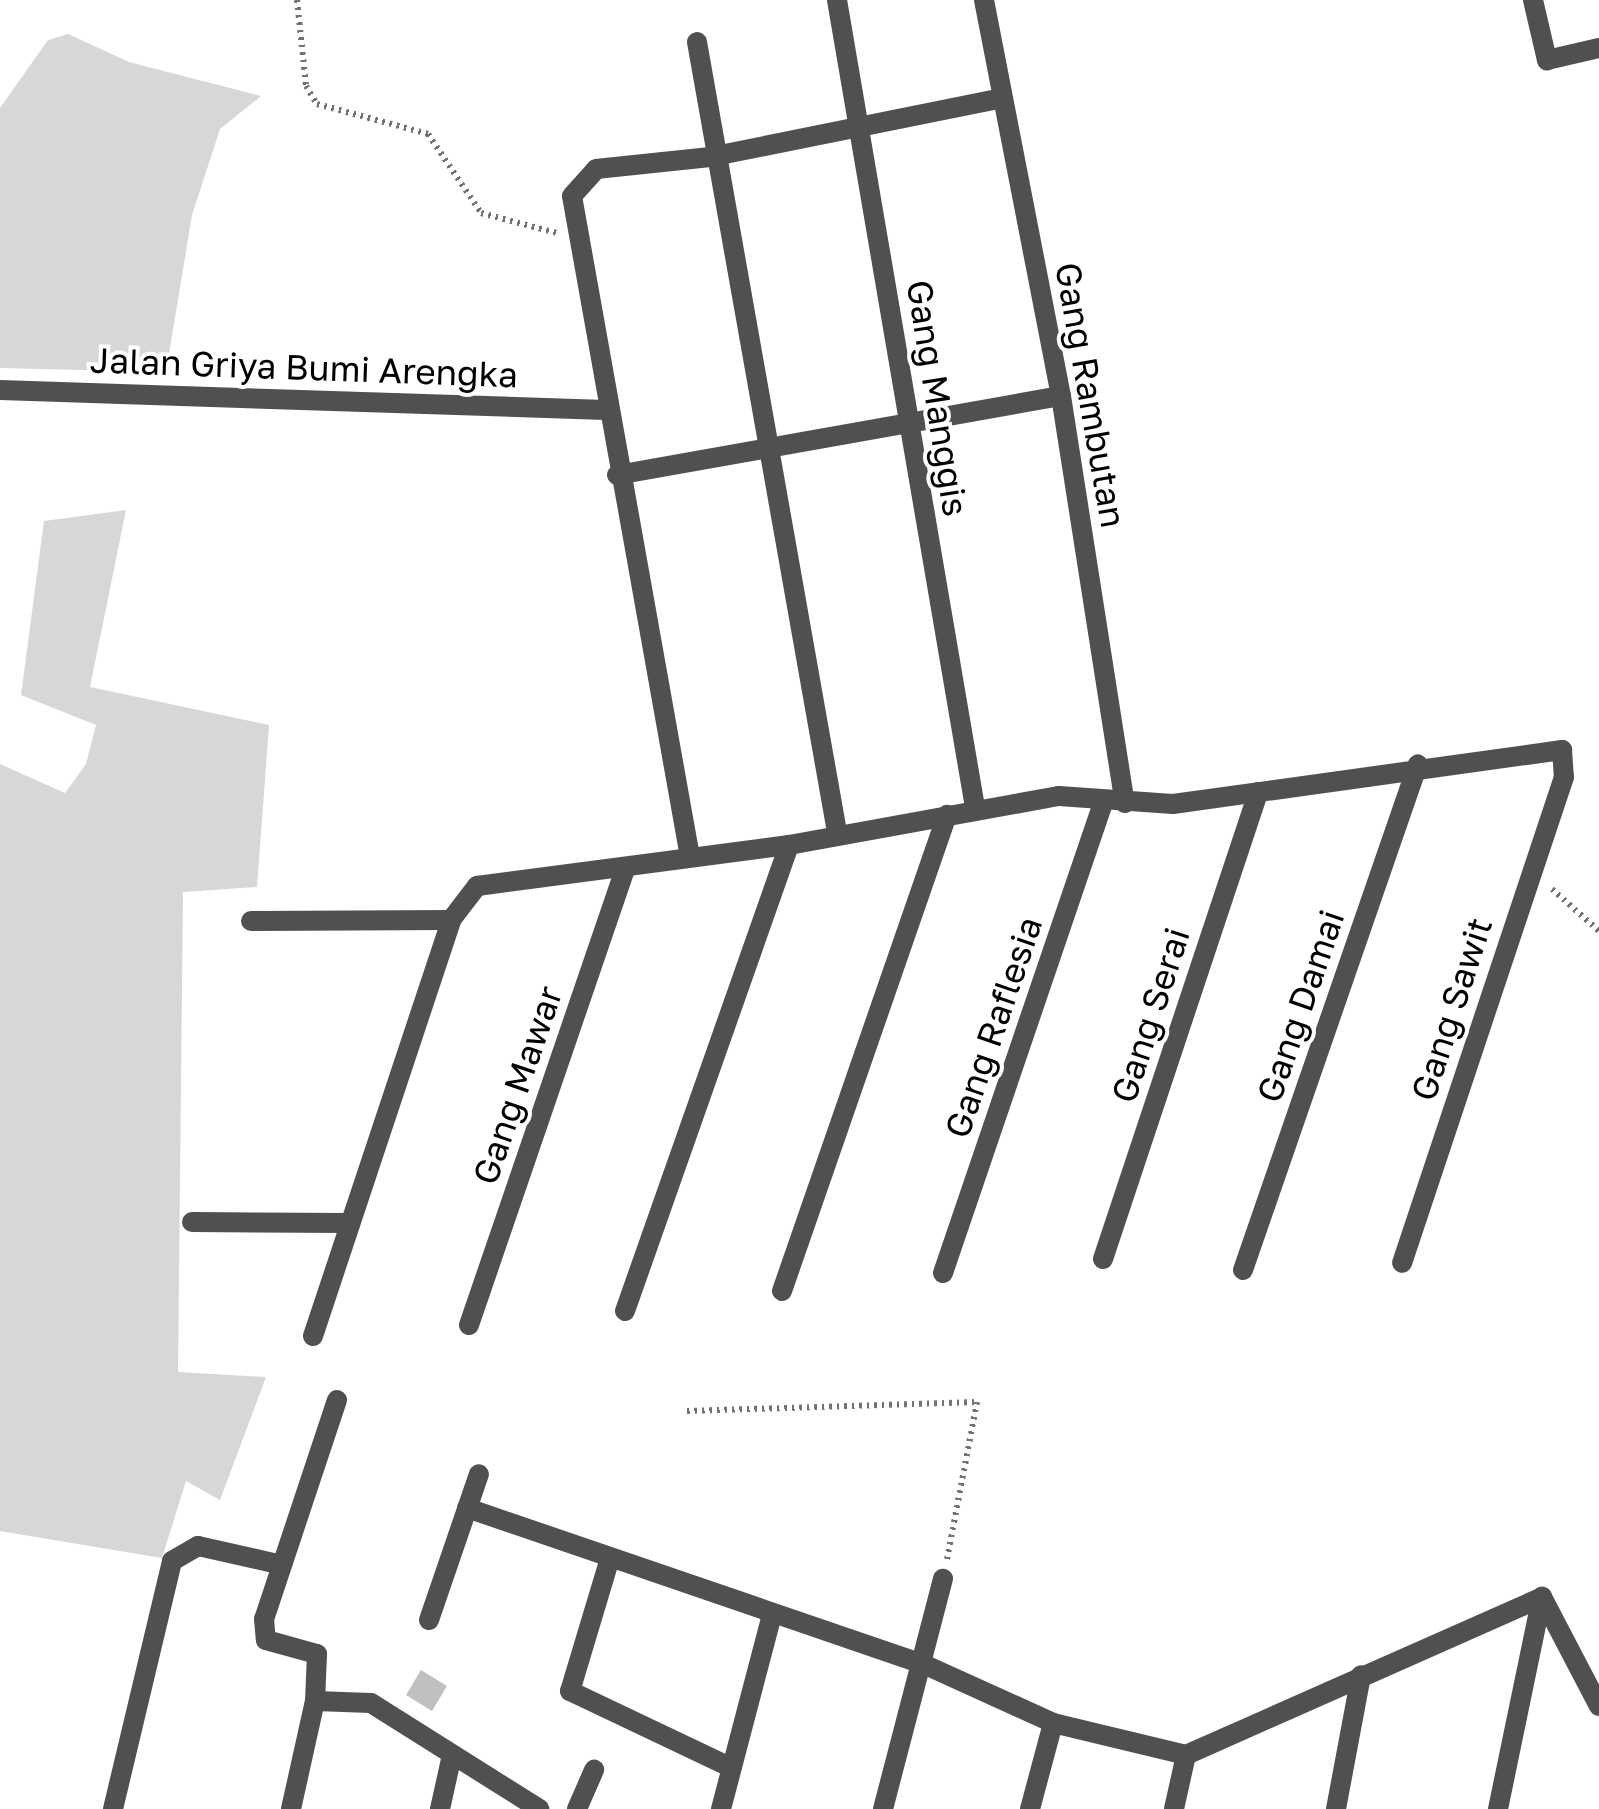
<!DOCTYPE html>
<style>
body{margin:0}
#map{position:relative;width:1599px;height:1809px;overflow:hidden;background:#fff;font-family:"Golos Text",sans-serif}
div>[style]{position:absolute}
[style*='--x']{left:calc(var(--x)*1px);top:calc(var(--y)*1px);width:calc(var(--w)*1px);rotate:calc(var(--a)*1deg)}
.green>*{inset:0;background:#d7d7d7}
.building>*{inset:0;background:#c0c0c0}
.path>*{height:6px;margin-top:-3px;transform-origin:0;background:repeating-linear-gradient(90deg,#727272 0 2.5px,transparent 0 7.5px)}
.street>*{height:20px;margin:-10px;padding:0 10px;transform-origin:10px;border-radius:10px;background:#505050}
span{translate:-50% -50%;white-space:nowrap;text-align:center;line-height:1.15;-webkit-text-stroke:8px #fff;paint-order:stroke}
.street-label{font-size:35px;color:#000}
</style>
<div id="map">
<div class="green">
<i style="clip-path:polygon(68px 34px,129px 62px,261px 96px,220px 129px,192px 215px,166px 372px,0 368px,0 108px,48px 40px)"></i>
<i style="clip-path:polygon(126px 510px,90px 687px,269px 725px,257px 887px,183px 892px,178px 1372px,266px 1377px,220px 1500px,186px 1481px,162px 1558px,0 1531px,0 764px,65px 793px,86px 764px,96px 725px,21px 695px,44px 521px)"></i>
</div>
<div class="building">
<i style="clip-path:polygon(421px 1670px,447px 1686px,432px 1711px,406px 1695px)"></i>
</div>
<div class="path">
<i style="--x:297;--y:0;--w:86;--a:84"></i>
<i style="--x:306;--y:86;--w:21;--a:59"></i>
<i style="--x:317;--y:104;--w:115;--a:15.1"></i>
<i style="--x:428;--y:134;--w:95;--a:56.1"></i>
<i style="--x:481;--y:213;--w:79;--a:14.7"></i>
<i style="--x:1552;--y:889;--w:63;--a:41.8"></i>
<i style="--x:687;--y:1411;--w:290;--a:-1.8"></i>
<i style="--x:977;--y:1402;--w:160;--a:100.8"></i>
</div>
<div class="street">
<i style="--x:837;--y:0;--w:819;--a:80.3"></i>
<i style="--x:984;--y:0;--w:403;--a:79"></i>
<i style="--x:1061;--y:396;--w:412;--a:81.1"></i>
<i style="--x:1533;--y:0;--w:62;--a:76.9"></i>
<i style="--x:1547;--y:60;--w:53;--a:-13"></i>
<i style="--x:697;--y:42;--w:802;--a:79.95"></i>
<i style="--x:0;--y:390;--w:606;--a:1.89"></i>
<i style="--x:617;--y:475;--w:451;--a:-10.1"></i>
<i style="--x:690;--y:857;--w:671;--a:-100.12"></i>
<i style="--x:572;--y:196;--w:36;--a:-48"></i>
<i style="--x:596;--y:169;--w:115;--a:-6"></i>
<i style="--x:710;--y:157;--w:298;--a:-11.4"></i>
<i style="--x:251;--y:921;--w:200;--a:-0.3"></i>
<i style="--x:192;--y:1222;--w:157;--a:0.4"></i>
<i style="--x:1103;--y:1259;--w:492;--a:-71.6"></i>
<i style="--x:1243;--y:1270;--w:535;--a:-70.92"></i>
<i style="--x:943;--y:1273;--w:499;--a:-71.2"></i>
<i style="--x:782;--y:1291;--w:504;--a:-70.88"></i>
<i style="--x:625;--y:1311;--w:494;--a:-70.6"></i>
<i style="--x:469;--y:1325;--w:484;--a:-71.1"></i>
<i style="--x:313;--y:1336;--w:438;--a:-71.6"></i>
<i style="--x:451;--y:920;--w:43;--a:-52.6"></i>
<i style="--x:477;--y:886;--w:315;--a:-7.5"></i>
<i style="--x:789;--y:845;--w:274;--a:-10.3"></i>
<i style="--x:1059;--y:796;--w:114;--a:4"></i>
<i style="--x:1173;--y:804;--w:393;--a:-7.9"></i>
<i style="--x:1562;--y:750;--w:27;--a:86"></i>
<i style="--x:1564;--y:777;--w:512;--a:108.43"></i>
<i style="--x:337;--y:1400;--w:231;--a:108.4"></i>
<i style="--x:264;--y:1619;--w:21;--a:85"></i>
<i style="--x:266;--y:1640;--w:53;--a:15.4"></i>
<i style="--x:317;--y:1654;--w:47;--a:92.4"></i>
<i style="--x:315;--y:1701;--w:56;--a:2"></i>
<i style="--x:371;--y:1703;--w:199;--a:32.2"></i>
<i style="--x:467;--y:1508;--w:480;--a:18.9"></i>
<i style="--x:921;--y:1663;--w:145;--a:24.4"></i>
<i style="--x:1053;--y:1723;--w:137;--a:13.5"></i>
<i style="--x:1186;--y:1755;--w:389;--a:-23.9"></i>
<i style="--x:610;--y:1558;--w:139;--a:106.7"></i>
<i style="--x:570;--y:1691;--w:177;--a:25.4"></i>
<i style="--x:1542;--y:1597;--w:123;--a:62.4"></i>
<i style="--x:429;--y:1620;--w:154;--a:-71.1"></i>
<i style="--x:113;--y:1809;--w:255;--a:-76.6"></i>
<i style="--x:172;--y:1561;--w:30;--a:-30"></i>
<i style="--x:198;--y:1546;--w:86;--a:12.7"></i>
<i style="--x:291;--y:1809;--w:111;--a:-77.5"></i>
<i style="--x:440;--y:1809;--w:55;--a:-77.5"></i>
<i style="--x:577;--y:1809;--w:43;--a:-66.4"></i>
<i style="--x:721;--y:1809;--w:202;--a:-75.3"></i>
<i style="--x:883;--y:1809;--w:238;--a:-75.4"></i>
<i style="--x:1030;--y:1809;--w:89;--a:-75"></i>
<i style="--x:1174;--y:1809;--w:55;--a:-77.5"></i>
<i style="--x:1336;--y:1809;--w:136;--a:-79.4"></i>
<i style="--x:1498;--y:1809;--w:217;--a:-78.3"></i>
</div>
<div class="street-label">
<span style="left:304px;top:367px;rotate:2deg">Jalan Griya Bumi Arengka</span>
<span style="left:1091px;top:395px;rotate:80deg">Gang Rambutan</span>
<span style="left:938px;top:398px;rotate:81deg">Gang Manggis</span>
<span style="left:1300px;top:1006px;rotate:-71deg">Gang Damai</span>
<span style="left:1451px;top:1009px;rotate:-72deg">Gang Sawit</span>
<span style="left:1150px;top:1015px;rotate:-72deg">Gang Serai</span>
<span style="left:993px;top:1027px;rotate:-71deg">Gang Raflesia</span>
<span style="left:517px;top:1085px;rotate:-71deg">Gang Mawar</span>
</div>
</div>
